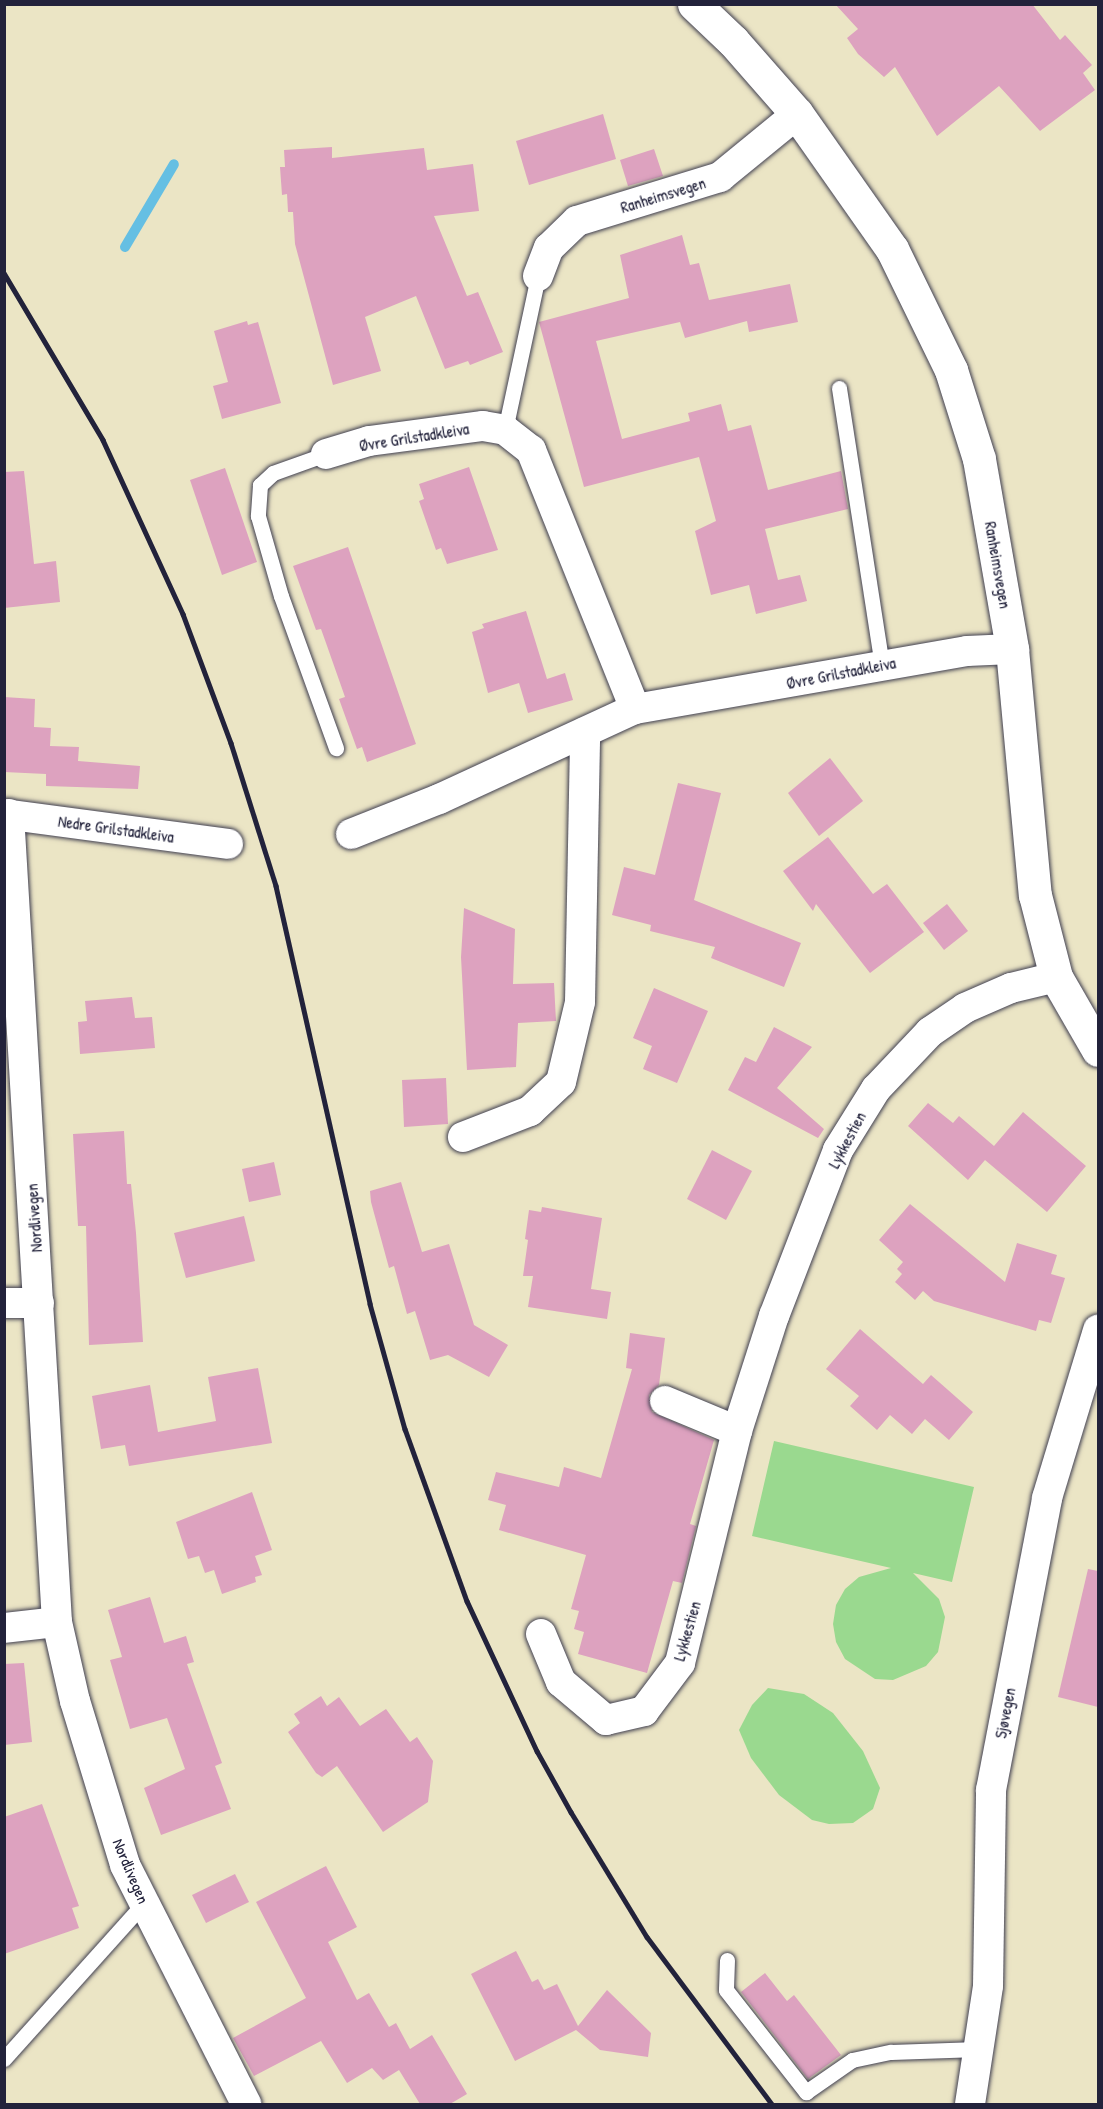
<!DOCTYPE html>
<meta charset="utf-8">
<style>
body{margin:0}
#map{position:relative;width:1103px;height:2109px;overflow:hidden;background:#ebe5c5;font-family:"Patrick Hand",sans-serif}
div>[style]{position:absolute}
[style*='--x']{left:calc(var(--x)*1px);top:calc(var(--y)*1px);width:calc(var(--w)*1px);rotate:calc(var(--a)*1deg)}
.green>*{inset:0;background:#9ad98f}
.stream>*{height:10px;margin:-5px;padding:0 5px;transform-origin:5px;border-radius:5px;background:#65bfe3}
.building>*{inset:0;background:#dda2bf}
.roads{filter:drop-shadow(0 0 2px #403f50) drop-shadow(0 0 2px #403f50)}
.service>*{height:15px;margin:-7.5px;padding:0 7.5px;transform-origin:7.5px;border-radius:7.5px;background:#fff}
.minor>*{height:30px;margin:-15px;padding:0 15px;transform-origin:15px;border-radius:15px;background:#fff}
.tertiary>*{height:33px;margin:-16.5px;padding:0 16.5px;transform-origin:16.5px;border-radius:16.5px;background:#fff}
.rail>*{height:4.5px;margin:-2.25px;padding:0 2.25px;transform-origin:2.25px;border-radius:2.25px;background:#22223b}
span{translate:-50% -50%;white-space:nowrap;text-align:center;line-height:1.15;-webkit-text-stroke:4.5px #fff;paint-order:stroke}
.street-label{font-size:16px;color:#22223b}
.frame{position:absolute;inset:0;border:6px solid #22223b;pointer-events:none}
</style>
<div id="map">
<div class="green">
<i style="clip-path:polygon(774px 1441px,974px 1487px,952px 1582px,913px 1573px,939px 1599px,945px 1617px,938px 1652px,926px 1666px,893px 1680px,875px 1679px,845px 1659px,836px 1642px,833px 1624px,836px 1605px,845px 1589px,859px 1577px,891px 1568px,752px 1536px)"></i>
<i style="clip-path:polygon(768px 1688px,804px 1694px,833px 1713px,863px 1751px,880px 1788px,873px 1809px,853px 1823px,829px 1824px,812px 1820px,779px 1795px,751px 1758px,739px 1730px,752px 1705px)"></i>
</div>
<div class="stream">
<i style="--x:125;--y:247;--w:96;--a:-59.4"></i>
</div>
<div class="building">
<i style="clip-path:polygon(835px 4px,1032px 4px,1060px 40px,1065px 35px,1092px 65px,1083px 73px,1095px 90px,1040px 131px,999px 86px,937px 136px,895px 67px,884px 77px,858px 54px,847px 38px,858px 29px)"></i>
<i style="clip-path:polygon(603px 114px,616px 159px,529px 185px,516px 141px)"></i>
<i style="clip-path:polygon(332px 147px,332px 158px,424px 148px,427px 170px,473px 164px,479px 211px,434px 216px,467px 296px,478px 292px,503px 352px,470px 365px,468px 361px,445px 369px,416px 296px,365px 317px,381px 371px,333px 385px,295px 244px,293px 212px,288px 212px,287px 194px,282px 195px,280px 167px,285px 167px,284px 150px)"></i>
<i style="clip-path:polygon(654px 149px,663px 176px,628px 186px,620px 160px)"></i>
<i style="clip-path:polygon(682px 235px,690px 265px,699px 263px,709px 300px,790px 284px,798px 322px,749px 332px,747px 321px,685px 338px,680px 322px,596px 341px,622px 439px,690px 421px,688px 413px,721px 404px,728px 431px,751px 425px,768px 490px,841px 471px,848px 509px,765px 529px,778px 580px,800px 575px,807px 601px,756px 614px,749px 585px,711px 595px,695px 531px,716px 521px,699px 457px,584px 487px,539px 322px,629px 298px,620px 255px)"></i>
<i style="clip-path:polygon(247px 321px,248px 325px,258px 322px,281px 403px,222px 419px,213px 386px,228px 382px,214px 331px)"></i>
<i style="clip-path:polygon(469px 467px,498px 550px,447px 564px,441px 548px,436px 550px,419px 501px,424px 499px,419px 484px)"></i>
<i style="clip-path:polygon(225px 468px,257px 562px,222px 575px,190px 480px)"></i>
<i style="clip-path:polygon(24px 471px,34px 564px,56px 561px,60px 602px,4px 608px,4px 472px)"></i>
<i style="clip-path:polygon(348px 547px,416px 744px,367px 762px,362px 747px,357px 749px,339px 699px,345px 697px,326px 643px,321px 629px,316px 630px,293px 566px)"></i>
<i style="clip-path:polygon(526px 611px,547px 679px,565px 673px,573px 700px,528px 713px,519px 683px,488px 693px,472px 632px,484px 628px,482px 624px)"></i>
<i style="clip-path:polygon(4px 697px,35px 699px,34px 727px,51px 728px,50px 746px,79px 747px,78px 761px,140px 766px,138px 789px,46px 786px,46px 774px,4px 772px)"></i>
<i style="clip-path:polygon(830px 758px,863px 801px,819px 836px,788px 793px)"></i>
<i style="clip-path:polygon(678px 783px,721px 793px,694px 900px,801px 943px,784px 987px,711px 958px,715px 947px,650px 931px,651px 925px,612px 915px,624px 867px,655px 875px)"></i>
<i style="clip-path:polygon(828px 837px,873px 894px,887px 884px,924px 932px,870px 973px,816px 904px,813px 911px,783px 871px)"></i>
<i style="clip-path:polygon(947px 904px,968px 931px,944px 950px,923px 923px)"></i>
<i style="clip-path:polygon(464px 908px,515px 929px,513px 984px,554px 983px,556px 1021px,518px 1023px,516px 1067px,467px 1070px,461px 957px)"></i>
<i style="clip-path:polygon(654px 988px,708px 1011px,677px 1083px,643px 1069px,652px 1046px,633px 1038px)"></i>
<i style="clip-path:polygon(132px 997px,135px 1018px,152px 1017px,155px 1048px,80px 1054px,78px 1022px,87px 1021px,85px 1001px)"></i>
<i style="clip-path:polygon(774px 1027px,812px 1047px,777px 1088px,824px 1129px,818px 1138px,728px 1090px,745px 1057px,756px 1062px)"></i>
<i style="clip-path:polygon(446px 1078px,448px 1124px,404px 1127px,402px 1080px)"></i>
<i style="clip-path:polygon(928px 1103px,953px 1123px,959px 1116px,994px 1146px,1023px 1112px,1086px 1166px,1047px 1212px,985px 1160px,968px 1180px,908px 1126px)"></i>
<i style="clip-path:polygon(124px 1131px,127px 1184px,131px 1184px,136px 1233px,143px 1342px,89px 1345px,86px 1226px,78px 1226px,73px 1134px)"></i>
<i style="clip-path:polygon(712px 1150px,752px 1171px,726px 1220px,687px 1199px)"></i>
<i style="clip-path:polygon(274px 1162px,281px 1195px,249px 1202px,242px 1169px)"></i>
<i style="clip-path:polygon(401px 1182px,422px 1252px,449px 1244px,474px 1325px,508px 1345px,489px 1377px,448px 1355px,430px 1360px,415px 1311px,407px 1314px,394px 1266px,389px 1268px,371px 1202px,370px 1191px)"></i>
<i style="clip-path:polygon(910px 1204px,1005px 1282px,1017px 1243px,1057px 1255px,1051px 1274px,1065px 1278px,1051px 1323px,1039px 1320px,1036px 1331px,934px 1301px,923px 1291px,915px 1300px,895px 1282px,902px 1274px,897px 1269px,903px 1262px,879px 1240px)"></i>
<i style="clip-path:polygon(542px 1207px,602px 1218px,591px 1289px,611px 1292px,607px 1319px,528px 1307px,533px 1276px,523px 1276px,528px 1240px,525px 1239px,529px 1210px,541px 1212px)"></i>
<i style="clip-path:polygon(244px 1216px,255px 1261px,186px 1278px,174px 1233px)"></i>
<i style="clip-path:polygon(860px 1329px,923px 1384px,931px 1375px,973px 1412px,949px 1440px,925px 1419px,912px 1434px,890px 1415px,877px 1430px,850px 1406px,859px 1396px,826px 1369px)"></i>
<i style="clip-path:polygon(630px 1333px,665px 1338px,659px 1385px,649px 1395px,652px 1412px,714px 1440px,690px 1524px,696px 1526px,682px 1583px,673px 1581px,647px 1673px,578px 1654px,584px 1632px,574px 1629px,579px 1611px,571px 1609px,586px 1555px,499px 1530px,506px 1505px,488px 1500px,496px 1472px,559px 1487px,564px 1467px,601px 1478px,632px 1369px,626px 1368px)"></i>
<i style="clip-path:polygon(258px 1368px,272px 1443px,129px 1466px,125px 1445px,101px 1449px,92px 1396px,150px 1385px,158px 1432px,216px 1421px,208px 1377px)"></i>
<i style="clip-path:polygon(252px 1492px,272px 1550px,255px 1556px,262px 1575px,255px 1577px,256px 1582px,222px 1594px,214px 1570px,205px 1573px,199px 1556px,188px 1559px,176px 1522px)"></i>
<i style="clip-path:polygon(1088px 1569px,1098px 1571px,1098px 1707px,1058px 1697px)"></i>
<i style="clip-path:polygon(150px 1597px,164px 1643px,186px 1636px,194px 1662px,187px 1664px,222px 1763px,215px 1766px,231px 1809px,161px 1835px,144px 1788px,185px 1769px,167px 1718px,130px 1729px,110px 1660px,122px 1657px,108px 1610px)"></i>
<i style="clip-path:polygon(24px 1663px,32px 1742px,4px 1745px,4px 1664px)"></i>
<i style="clip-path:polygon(321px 1696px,327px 1706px,339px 1697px,360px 1726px,386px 1709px,410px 1742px,417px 1737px,433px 1761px,428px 1802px,383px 1832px,337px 1766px,322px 1777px,316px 1773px,288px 1732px,300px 1723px,294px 1714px)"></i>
<i style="clip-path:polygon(42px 1804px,79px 1906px,72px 1908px,79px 1928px,4px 1954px,4px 1817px)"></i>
<i style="clip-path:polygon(326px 1866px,357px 1927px,328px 1942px,357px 2000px,369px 1993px,389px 2027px,396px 2023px,410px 2049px,432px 2035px,467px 2094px,450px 2104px,420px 2104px,399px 2070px,383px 2080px,372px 2068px,347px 2083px,321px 2041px,254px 2076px,233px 2038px,306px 1998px,256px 1902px)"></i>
<i style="clip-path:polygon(235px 1874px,249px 1902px,206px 1923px,192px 1895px)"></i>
<i style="clip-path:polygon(516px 1951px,532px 1982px,538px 1979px,544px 1990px,557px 1984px,578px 2026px,607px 1990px,651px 2033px,648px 2057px,600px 2050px,576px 2030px,515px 2061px,471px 1974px)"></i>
<i style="clip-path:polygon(765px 1973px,787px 2001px,794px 1995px,841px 2055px,808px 2079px,741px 1992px)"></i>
</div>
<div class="roads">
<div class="service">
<i style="--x:839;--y:388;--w:280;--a:81.2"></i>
<i style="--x:505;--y:430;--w:157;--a:-77.9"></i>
<i style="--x:326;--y:454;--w:56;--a:160.3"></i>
<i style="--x:273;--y:473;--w:18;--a:137"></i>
<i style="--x:260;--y:485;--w:31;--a:94"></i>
<i style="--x:258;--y:516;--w:83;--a:74"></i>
<i style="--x:281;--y:596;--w:162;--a:70.1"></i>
<i style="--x:727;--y:1960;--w:30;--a:92"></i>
<i style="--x:726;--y:1990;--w:130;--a:51.9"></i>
<i style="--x:806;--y:2092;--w:56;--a:-34.8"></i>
<i style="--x:852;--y:2060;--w:40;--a:-12"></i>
<i style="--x:891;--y:2052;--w:87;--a:-2"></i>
<i style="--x:4;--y:2059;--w:210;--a:-48.1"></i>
</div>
<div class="minor">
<i style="--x:538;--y:276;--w:30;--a:-69"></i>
<i style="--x:549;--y:248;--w:39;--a:-44"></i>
<i style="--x:577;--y:221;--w:150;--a:-17.1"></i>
<i style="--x:720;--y:177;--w:99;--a:-39.3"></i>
<i style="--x:326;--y:454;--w:45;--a:-16.8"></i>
<i style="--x:369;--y:441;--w:115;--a:-7.5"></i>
<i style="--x:483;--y:426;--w:22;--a:10"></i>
<i style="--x:505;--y:430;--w:33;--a:38"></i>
<i style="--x:531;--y:450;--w:279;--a:68.1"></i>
<i style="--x:4;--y:814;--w:226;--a:7.6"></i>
<i style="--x:9;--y:814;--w:809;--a:86.6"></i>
<i style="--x:57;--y:1622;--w:81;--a:77.2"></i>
<i style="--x:75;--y:1701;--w:171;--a:73"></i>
<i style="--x:125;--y:1865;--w:268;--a:63.1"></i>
<i style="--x:351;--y:834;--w:95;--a:-21.7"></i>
<i style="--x:439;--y:799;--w:216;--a:-24.7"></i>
<i style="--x:635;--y:709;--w:337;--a:-9.9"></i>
<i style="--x:967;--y:651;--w:45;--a:-2.5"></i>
<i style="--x:463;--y:1137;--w:72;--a:-21.2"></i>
<i style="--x:530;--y:1111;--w:42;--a:-43.1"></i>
<i style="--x:561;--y:1082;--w:82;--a:-76.6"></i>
<i style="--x:580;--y:1002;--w:270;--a:-88.9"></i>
<i style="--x:4;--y:1303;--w:35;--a:0"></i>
<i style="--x:665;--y:1401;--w:78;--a:22.6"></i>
<i style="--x:4;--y:1628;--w:53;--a:-6.5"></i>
<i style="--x:541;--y:1634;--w:52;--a:67.4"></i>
<i style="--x:561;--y:1682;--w:59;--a:40.2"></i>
<i style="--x:606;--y:1720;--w:39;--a:-13"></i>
<i style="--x:644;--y:1711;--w:60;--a:-53.1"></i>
<i style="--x:680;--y:1663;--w:239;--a:-76.2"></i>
<i style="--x:737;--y:1431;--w:121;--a:-72.2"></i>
<i style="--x:774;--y:1316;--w:178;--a:-68.9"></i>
<i style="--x:838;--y:1150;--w:72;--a:-58.1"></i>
<i style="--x:876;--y:1089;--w:79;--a:-46.5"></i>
<i style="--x:930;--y:1032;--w:42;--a:-34.4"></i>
<i style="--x:965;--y:1008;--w:50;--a:-23.5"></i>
<i style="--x:1011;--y:988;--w:46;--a:-13.7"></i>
<i style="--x:970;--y:2104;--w:119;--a:-81.3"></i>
<i style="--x:988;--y:1986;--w:196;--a:-89.1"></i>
<i style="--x:991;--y:1790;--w:297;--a:-79.1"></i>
<i style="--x:1047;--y:1498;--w:176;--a:-73.1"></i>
</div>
<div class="tertiary">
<i style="--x:694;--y:4;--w:54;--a:43.5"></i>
<i style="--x:733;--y:41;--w:97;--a:48.8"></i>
<i style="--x:797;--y:114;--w:165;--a:54.9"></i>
<i style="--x:892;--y:249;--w:135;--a:64"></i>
<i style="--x:951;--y:370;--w:93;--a:72.5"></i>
<i style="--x:979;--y:459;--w:193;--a:80.1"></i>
<i style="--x:1012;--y:649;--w:247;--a:84.7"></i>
<i style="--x:1035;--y:895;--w:85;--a:75.6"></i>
<i style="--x:1056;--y:977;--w:84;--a:60.1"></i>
</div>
</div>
<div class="rail">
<i style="--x:4;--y:273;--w:194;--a:59.3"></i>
<i style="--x:103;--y:440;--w:192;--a:65.3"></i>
<i style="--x:183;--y:614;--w:138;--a:69.6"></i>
<i style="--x:231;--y:743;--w:150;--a:72.5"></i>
<i style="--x:276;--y:886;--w:428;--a:77.3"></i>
<i style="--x:370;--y:1304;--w:130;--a:74.4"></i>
<i style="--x:405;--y:1429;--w:183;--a:70.2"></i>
<i style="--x:467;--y:1601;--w:166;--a:65"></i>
<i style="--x:537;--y:1751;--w:70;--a:60.9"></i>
<i style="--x:571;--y:1812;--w:146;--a:58.7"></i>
<i style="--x:647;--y:1937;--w:209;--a:53.2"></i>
</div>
<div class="street-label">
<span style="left:663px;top:195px;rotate:-17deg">Ranheimsvegen</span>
<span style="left:414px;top:437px;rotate:-9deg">Øvre Grilstadkleiva</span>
<span style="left:998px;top:565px;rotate:80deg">Ranheimsvegen</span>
<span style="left:841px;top:673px;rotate:-11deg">Øvre Grilstadkleiva</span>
<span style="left:116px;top:829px;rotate:8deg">Nedre Grilstadkleiva</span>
<span style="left:847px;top:1140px;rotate:-62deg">Lykkestien</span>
<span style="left:34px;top:1218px;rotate:-94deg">Nordlivegen</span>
<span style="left:687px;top:1631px;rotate:-74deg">Lykkestien</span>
<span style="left:1005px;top:1713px;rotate:-79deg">Sjøvegen</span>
<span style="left:131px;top:1871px;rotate:67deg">Nordlivegen</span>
</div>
<div class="frame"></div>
</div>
